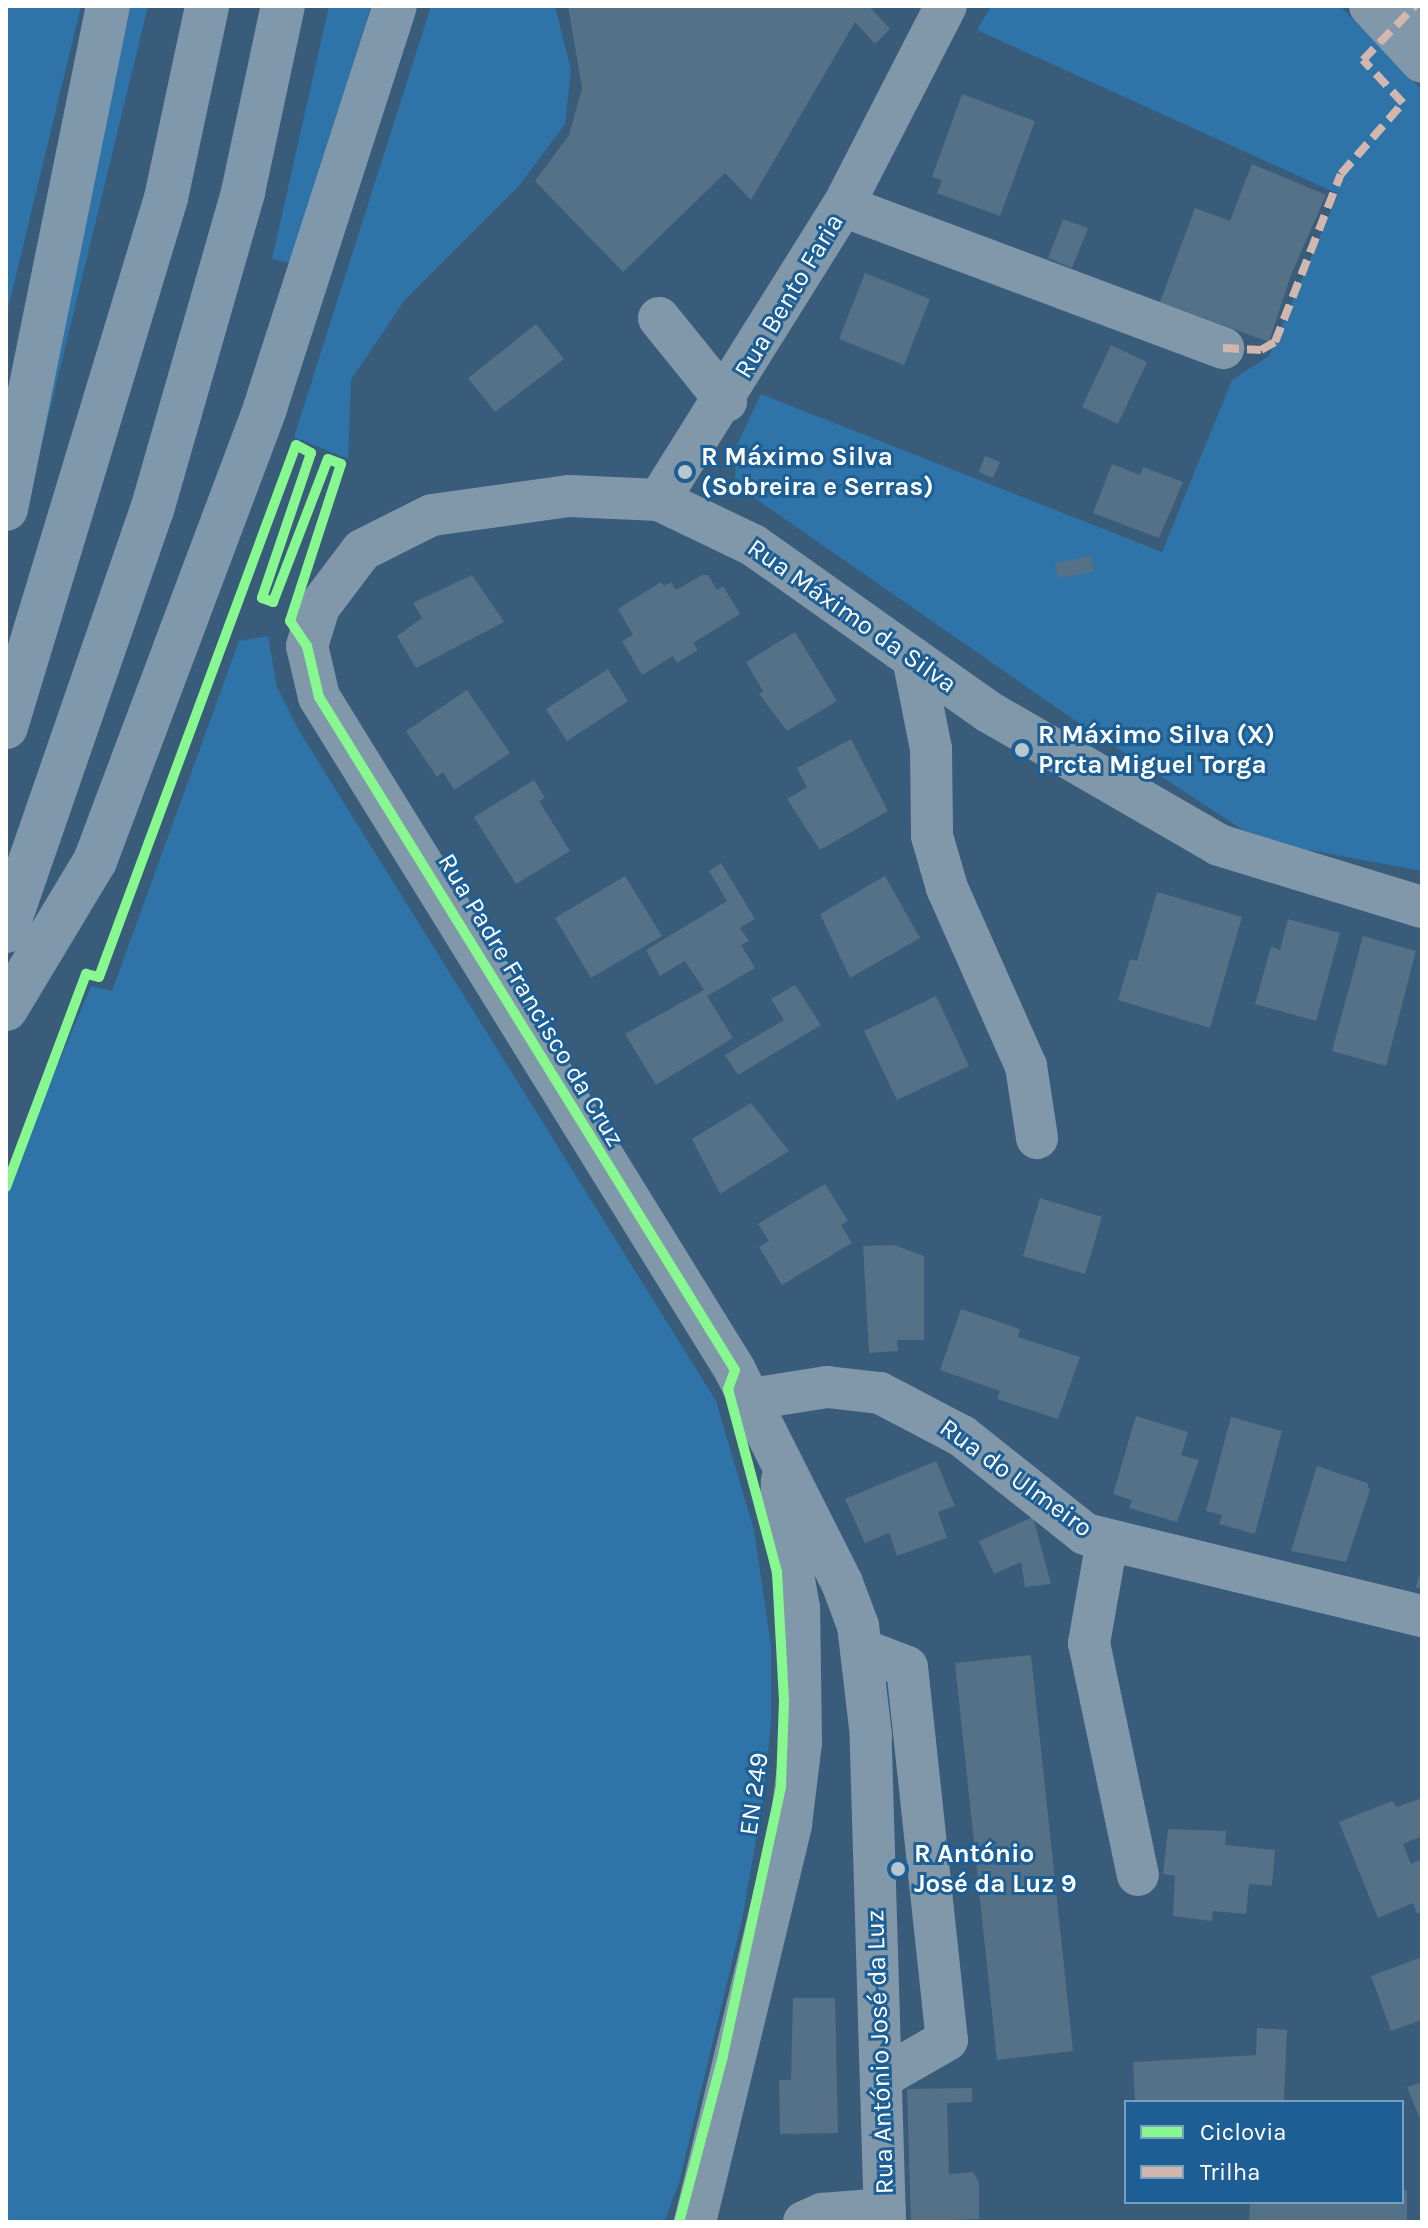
<!DOCTYPE html>
<meta charset="utf-8">
<style>
body{margin:0}
#map{position:relative;width:1428px;height:2228px;overflow:hidden;background:#385c79;font-family:Karla,sans-serif}
div>[style]{position:absolute}
[style*='--x']{left:calc(var(--x)*1px);top:calc(var(--y)*1px);width:calc(var(--w)*1px);rotate:calc(var(--a)*1deg)}
.green>*{inset:0;background:#2e74a9}
.building>*{inset:0;background:#547188}
.minor>*{height:42px;margin:-21px;padding:0 21px;transform-origin:21px;border-radius:21px;background:#8198ab}
.highway>*{height:44px;margin:-22px;padding:0 22px;transform-origin:22px;border-radius:22px;background:#8098ab}
.quiet>*{height:8px;margin-top:-4px;transform-origin:0;background:repeating-linear-gradient(90deg,#d1b7ad 0 16px,transparent 0 24px)}
.cycleway>*{height:10px;margin:-5px;padding:0 5px;transform-origin:5px;border-radius:5px;background:#87f88f}
.dots>*{width:22px;height:22px;translate:-50% -50%;box-sizing:border-box;border:4px solid #1d5f94;border-radius:50%}
span{translate:-50% -50%;white-space:nowrap;text-align:center;line-height:1.15;-webkit-text-stroke:6px #1d5f94;paint-order:stroke}
.street-label{font-size:26px;color:#fff}
.poi-label{font-size:26px;color:#fff;font-weight:700}
.left{translate:0 -50%;text-align:left}
.frame{position:absolute;inset:0;border:8px solid #fff;pointer-events:none}
.legend{position:absolute;left:1124px;top:2100px;width:280px;height:104px;box-sizing:border-box;background:#1d5f94;border:2px solid #779fbf;margin:0;padding:10px 14px;list-style:none;font-size:24px;color:#fff}
.legend li{display:flex;align-items:center;gap:16px;height:40px}
.legend b{width:40px;border:2px solid #779fbf}
</style>
<div id="map">
<div class="green">
<i style="clip-path:polygon(6px 6px,81px 6px,6px 317px)"></i>
<i style="clip-path:polygon(131px 6px,148px 6px,34px 476px,21px 491px)"></i>
<i style="clip-path:polygon(329px 6px,371px 6px,291px 263px,272px 259px)"></i>
<i style="clip-path:polygon(431px 6px,555px 6px,571px 70px,565px 124px,519px 186px,404px 301px,351px 380px,348px 459px,294px 437px)"></i>
<i style="clip-path:polygon(991px 6px,1340px 6px,1422px 90px,1422px 871px,1298px 848px,1243px 830px,1073px 719px,743px 490px,735px 478px,737px 445px,761px 394px,1162px 552px,1232px 380px,1269px 356px,1338px 194px,977px 30px)"></i>
<i style="clip-path:polygon(268px 636px,277px 687px,298px 729px,716px 1401px,754px 1530px,771px 1646px,771px 1723px,763px 1800px,742px 1920px,679px 2183px,664px 2222px,6px 2222px,6px 1187px,91px 986px,112px 991px,239px 641px)"></i>
</div>
<div class="building">
<i style="clip-path:polygon(568px 6px,869px 6px,890px 29px,875px 44px,855px 22px,751px 200px,725px 173px,623px 272px,535px 181px,569px 135px,582px 88px)"></i>
<i style="clip-path:polygon(962px 94px,1035px 121px,1000px 216px,937px 193px,942px 180px,932px 177px)"></i>
<i style="clip-path:polygon(1252px 164px,1326px 195px,1291px 275px,1269px 342px,1160px 302px,1195px 208px,1230px 221px)"></i>
<i style="clip-path:polygon(1063px 219px,1088px 228px,1072px 268px,1048px 258px)"></i>
<i style="clip-path:polygon(865px 273px,930px 299px,904px 365px,839px 339px)"></i>
<i style="clip-path:polygon(536px 324px,564px 359px,495px 412px,468px 378px)"></i>
<i style="clip-path:polygon(1111px 345px,1147px 362px,1118px 424px,1082px 407px)"></i>
<i style="clip-path:polygon(985px 456px,1000px 462px,993px 478px,979px 472px)"></i>
<i style="clip-path:polygon(1112px 464px,1140px 475px,1143px 467px,1183px 482px,1159px 538px,1093px 513px)"></i>
<i style="clip-path:polygon(1091px 556px,1094px 572px,1058px 578px,1055px 563px)"></i>
<i style="clip-path:polygon(472px 575px,504px 622px,416px 668px,397px 636px,422px 618px,413px 603px)"></i>
<i style="clip-path:polygon(702px 575px,708px 575px,717px 590px,723px 586px,740px 614px,693px 643px,698px 650px,677px 663px,673px 656px,642px 675px,622px 641px,633px 635px,618px 609px,661px 582px,664px 586px,671px 582px,676px 590px)"></i>
<i style="clip-path:polygon(795px 632px,837px 701px,787px 731px,759px 694px,763px 691px,746px 662px)"></i>
<i style="clip-path:polygon(608px 669px,628px 701px,567px 741px,546px 709px)"></i>
<i style="clip-path:polygon(467px 690px,510px 753px,454px 790px,443px 772px,437px 777px,406px 731px)"></i>
<i style="clip-path:polygon(851px 739px,888px 811px,820px 850px,787px 799px,807px 787px,797px 768px)"></i>
<i style="clip-path:polygon(534px 780px,545px 798px,539px 801px,570px 851px,516px 884px,474px 817px)"></i>
<i style="clip-path:polygon(721px 863px,755px 919px,740px 928px,749px 941px,741px 945px,755px 968px,707px 996px,733px 1038px,656px 1085px,625px 1034px,704px 990px,685px 961px,660px 976px,646px 950px,727px 901px,709px 871px)"></i>
<i style="clip-path:polygon(625px 876px,662px 936px,591px 978px,555px 918px)"></i>
<i style="clip-path:polygon(885px 876px,920px 938px,850px 978px,820px 914px)"></i>
<i style="clip-path:polygon(1157px 892px,1242px 917px,1210px 1028px,1118px 1000px,1130px 959px,1137px 961px)"></i>
<i style="clip-path:polygon(1288px 919px,1340px 933px,1316px 1021px,1255px 1004px,1271px 947px,1280px 950px)"></i>
<i style="clip-path:polygon(1363px 936px,1416px 951px,1386px 1066px,1332px 1051px)"></i>
<i style="clip-path:polygon(795px 985px,821px 1025px,738px 1075px,725px 1055px,784px 1020px,771px 999px)"></i>
<i style="clip-path:polygon(936px 996px,969px 1066px,897px 1100px,864px 1031px)"></i>
<i style="clip-path:polygon(751px 1103px,789px 1151px,720px 1194px,692px 1139px)"></i>
<i style="clip-path:polygon(825px 1184px,848px 1221px,841px 1225px,852px 1243px,782px 1285px,759px 1247px,769px 1241px,758px 1224px)"></i>
<i style="clip-path:polygon(1040px 1198px,1102px 1217px,1085px 1274px,1023px 1256px)"></i>
<i style="clip-path:polygon(894px 1245px,924px 1256px,924px 1340px,897px 1340px,898px 1351px,869px 1353px,863px 1246px)"></i>
<i style="clip-path:polygon(961px 1309px,1020px 1329px,1018px 1337px,1080px 1357px,1058px 1419px,997px 1399px,1000px 1391px,940px 1370px)"></i>
<i style="clip-path:polygon(1136px 1416px,1188px 1432px,1181px 1455px,1199px 1460px,1177px 1522px,1129px 1508px,1132px 1500px,1113px 1494px)"></i>
<i style="clip-path:polygon(1231px 1417px,1282px 1431px,1255px 1534px,1219px 1524px,1222px 1515px,1206px 1511px)"></i>
<i style="clip-path:polygon(936px 1461px,955px 1506px,938px 1512px,947px 1538px,897px 1556px,889px 1533px,865px 1543px,845px 1499px)"></i>
<i style="clip-path:polygon(1317px 1466px,1367px 1483px,1370px 1490px,1346px 1562px,1291px 1551px)"></i>
<i style="clip-path:polygon(1033px 1517px,1051px 1584px,1025px 1587px,1021px 1562px,994px 1574px,979px 1541px)"></i>
<i style="clip-path:polygon(1421px 1569px,1422px 1569px,1422px 1589px,1416px 1587px)"></i>
<i style="clip-path:polygon(1031px 1655px,1073px 2051px,997px 2060px,955px 1663px)"></i>
<i style="clip-path:polygon(1422px 1798px,1422px 1836px,1403px 1844px,1411px 1864px,1422px 1859px,1422px 1912px,1417px 1914px,1413px 1903px,1378px 1918px,1339px 1822px,1392px 1801px,1397px 1807px)"></i>
<i style="clip-path:polygon(1168px 1829px,1226px 1831px,1225px 1845px,1275px 1850px,1272px 1886px,1249px 1884px,1246px 1914px,1213px 1911px,1212px 1921px,1173px 1916px,1175px 1876px,1163px 1874px)"></i>
<i style="clip-path:polygon(1422px 1957px,1422px 2020px,1391px 2031px,1371px 1976px)"></i>
<i style="clip-path:polygon(793px 1998px,835px 1998px,838px 2133px,780px 2134px,779px 2080px,791px 2080px)"></i>
<i style="clip-path:polygon(1257px 2028px,1287px 2030px,1284px 2102px,1135px 2102px,1133px 2062px,1256px 2055px)"></i>
<i style="clip-path:polygon(1422px 2082px,1422px 2124px,1407px 2087px)"></i>
<i style="clip-path:polygon(972px 2088px,972px 2102px,947px 2103px,949px 2174px,973px 2172px,979px 2182px,979px 2219px,911px 2222px,907px 2089px)"></i>
<i style="clip-path:polygon(1402px 2190px,1407px 2190px,1407px 2222px,1249px 2222px,1250px 2202px,1402px 2202px)"></i>
</div>
<div class="minor">
<i style="--x:1370;--y:6;--w:76;--a:47.1"></i>
<i style="--x:1416;--y:6;--w:9;--a:49"></i>
<i style="--x:843;--y:206;--w:406;--a:20.5"></i>
<i style="--x:659;--y:318;--w:107;--a:51.1"></i>
<i style="--x:659;--y:500;--w:347;--a:-58"></i>
<i style="--x:843;--y:206;--w:225;--a:-62.8"></i>
<i style="--x:913;--y:658;--w:93;--a:78.8"></i>
<i style="--x:931;--y:749;--w:87;--a:89.3"></i>
<i style="--x:932;--y:836;--w:54;--a:73.9"></i>
<i style="--x:947;--y:888;--w:195;--a:66.1"></i>
<i style="--x:1026;--y:1066;--w:73;--a:81.3"></i>
<i style="--x:751;--y:1399;--w:77;--a:-9"></i>
<i style="--x:827;--y:1387;--w:53;--a:6.5"></i>
<i style="--x:880;--y:1393;--w:93;--a:27.7"></i>
<i style="--x:962;--y:1436;--w:157;--a:38.5"></i>
<i style="--x:1085;--y:1534;--w:347;--a:13.7"></i>
<i style="--x:1107;--y:1541;--w:104;--a:100"></i>
<i style="--x:1089;--y:1643;--w:237;--a:78.1"></i>
<i style="--x:861;--y:1649;--w:49;--a:21.4"></i>
<i style="--x:907;--y:1667;--w:375;--a:83.9"></i>
<i style="--x:947;--y:2040;--w:76;--a:150.1"></i>
<i style="--x:695;--y:2222;--w:409;--a:-76.4"></i>
<i style="--x:791;--y:1824;--w:82;--a:-83"></i>
<i style="--x:801;--y:1743;--w:135;--a:-90.8"></i>
<i style="--x:799;--y:1608;--w:103;--a:-100.1"></i>
<i style="--x:781;--y:1507;--w:27;--a:-88"></i>
<i style="--x:804;--y:2222;--w:20;--a:-24"></i>
<i style="--x:822;--y:2214;--w:63;--a:-4.5"></i>
<i style="--x:885;--y:2222;--w:486;--a:-91.7"></i>
<i style="--x:871;--y:1736;--w:111;--a:-96.7"></i>
<i style="--x:858;--y:1626;--w:46;--a:-110.4"></i>
<i style="--x:842;--y:1583;--w:238;--a:-116.7"></i>
<i style="--x:735;--y:1370;--w:791;--a:-121.72"></i>
<i style="--x:319;--y:697;--w:52;--a:-103.2"></i>
<i style="--x:307;--y:646;--w:41;--a:-72.9"></i>
<i style="--x:319;--y:607;--w:71;--a:-53"></i>
<i style="--x:362;--y:550;--w:78;--a:-26.6"></i>
<i style="--x:432;--y:515;--w:138;--a:-7.9"></i>
<i style="--x:569;--y:496;--w:90;--a:2.5"></i>
<i style="--x:659;--y:500;--w:104;--a:25.6"></i>
<i style="--x:753;--y:545;--w:289;--a:35.3"></i>
<i style="--x:989;--y:712;--w:266;--a:30"></i>
<i style="--x:1219;--y:845;--w:212;--a:17"></i>
</div>
<div class="highway">
<i style="--x:6;--y:509;--w:513;--a:-78.54"></i>
<i style="--x:6;--y:727;--w:553;--a:-73.17"></i>
<i style="--x:166;--y:198;--w:196;--a:-77.9"></i>
<i style="--x:6;--y:931;--w:446;--a:-70.9"></i>
<i style="--x:152;--y:510;--w:331;--a:-74"></i>
<i style="--x:243;--y:192;--w:190;--a:-77.9"></i>
<i style="--x:6;--y:1009;--w:173;--a:-59"></i>
<i style="--x:95;--y:861;--w:484;--a:-69.4"></i>
<i style="--x:265;--y:408;--w:422;--a:-72.1"></i>
</div>
<div class="quiet">
<i style="--x:1223;--y:348;--w:38;--a:3"></i>
<i style="--x:1261;--y:350;--w:16;--a:-30"></i>
<i style="--x:1275;--y:342;--w:180;--a:-68.6"></i>
<i style="--x:1341;--y:174;--w:94;--a:-48.9"></i>
<i style="--x:1403;--y:103;--w:59;--a:-132.9"></i>
<i style="--x:1363;--y:60;--w:75;--a:-46.1"></i>
</div>
<div class="cycleway">
<i style="--x:6;--y:1187;--w:228;--a:-69.4"></i>
<i style="--x:86;--y:974;--w:13;--a:13"></i>
<i style="--x:99;--y:977;--w:567;--a:-69.68"></i>
<i style="--x:296;--y:445;--w:17;--a:28"></i>
<i style="--x:311;--y:453;--w:153;--a:108.7"></i>
<i style="--x:262;--y:598;--w:12;--a:20"></i>
<i style="--x:273;--y:602;--w:153;--a:-69"></i>
<i style="--x:328;--y:459;--w:14;--a:21"></i>
<i style="--x:341;--y:464;--w:165;--a:108"></i>
<i style="--x:290;--y:621;--w:30;--a:56"></i>
<i style="--x:307;--y:646;--w:52;--a:76.8"></i>
<i style="--x:319;--y:697;--w:791;--a:58.28"></i>
<i style="--x:735;--y:1370;--w:20;--a:110"></i>
<i style="--x:728;--y:1389;--w:189;--a:75"></i>
<i style="--x:777;--y:1572;--w:128;--a:86.9"></i>
<i style="--x:784;--y:1700;--w:87;--a:92"></i>
<i style="--x:781;--y:1787;--w:275;--a:102.2"></i>
<i style="--x:723;--y:2056;--w:172;--a:104.8"></i>
</div>
<div class="dots">
<i style="left:685px;top:472px;background:#b9c6d0"></i>
<i style="left:1022px;top:750px;background:#b9c6d0"></i>
<i style="left:898px;top:1869px;background:#b9c6d0"></i>
</div>
<div class="street-label">
<span style="left:789px;top:296px;rotate:-59deg">Rua Bento Faria</span>
<span style="left:852px;top:616px;rotate:35deg">Rua Máximo da Silva</span>
<span style="left:531px;top:1000px;rotate:59deg">Rua Padre Francisco da Cruz</span>
<span style="left:1016px;top:1478px;rotate:36deg">Rua do Ulmeiro</span>
<span style="left:754px;top:1794px;rotate:-82deg">EN 249</span>
<span style="left:880px;top:2052px;rotate:-92deg">Rua António José da Luz</span>
</div>
<div class="poi-label">
<span class="left" style="left:701px;top:472px">R Máximo Silva<br>(Sobreira e Serras)</span>
<span class="left" style="left:1038px;top:750px">R Máximo Silva (X)<br>Prcta Miguel Torga</span>
<span class="left" style="left:914px;top:1869px">R António<br>José da Luz 9</span>
</div>
<div class="frame"></div>
<ul class="legend">
<li><b style="height:10px;background:#87f88f"></b>Ciclovia</li>
<li><b style="height:10px;background:#d1b7ad"></b>Trilha</li>
</ul>
</div>
